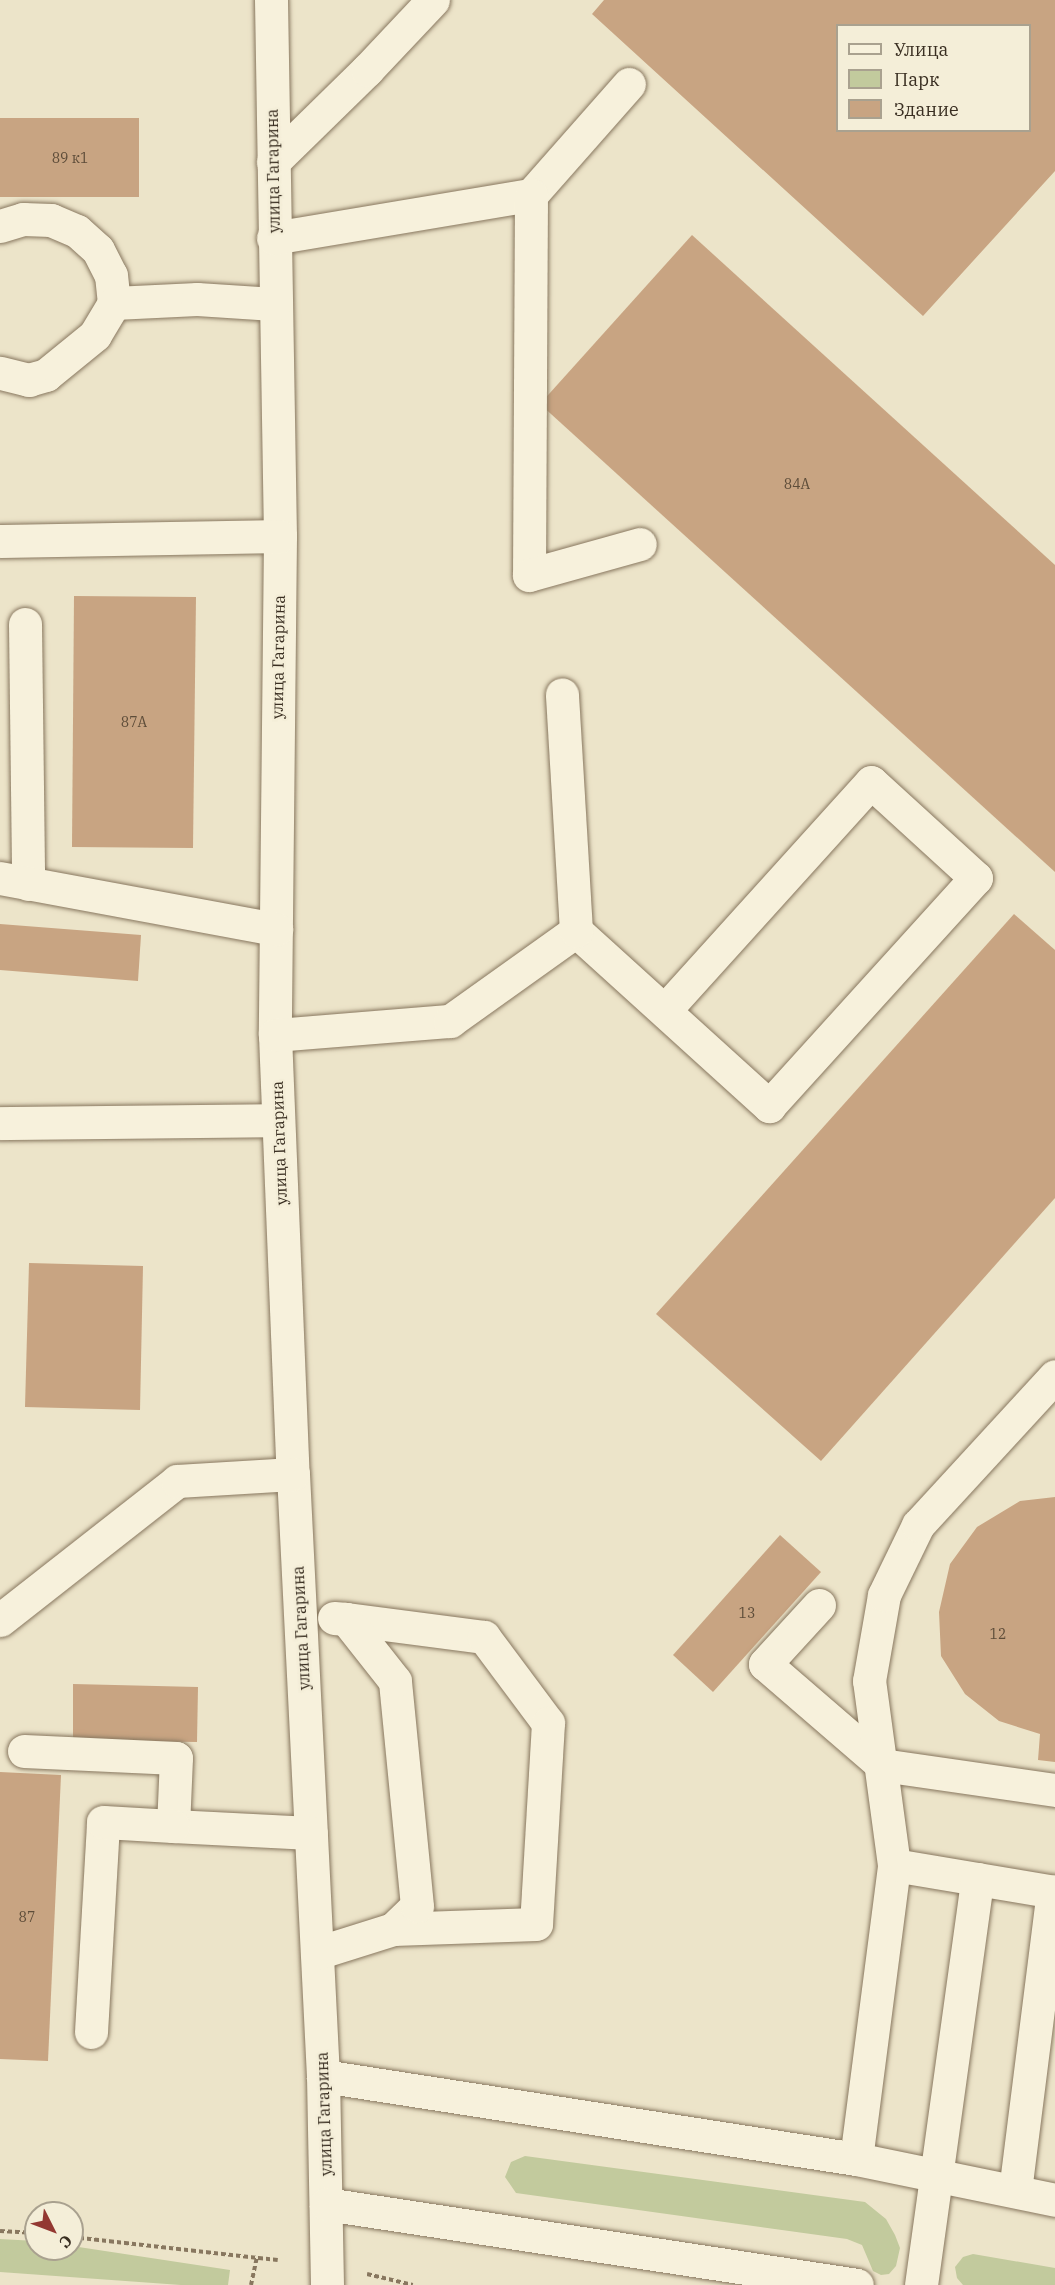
<!DOCTYPE html>
<meta charset="utf-8">
<style>
body{margin:0}
#map{position:relative;width:1055px;height:2285px;overflow:hidden;background:#ece4c9;font-family:"IBM Plex Serif",serif}
div>[style]{position:absolute}
[style*='--x']{left:calc(var(--x)*1px);top:calc(var(--y)*1px);width:calc(var(--w)*1px);rotate:calc(var(--a)*1deg)}
.green>*{inset:0;background:#c2ca9d}
.building>*{inset:0;background:#c8a482}
.path>*{height:4px;margin-top:-2px;transform-origin:0;background:repeating-linear-gradient(90deg,#88775f 0 4.5px,transparent 0 7.5px)}
.roads{filter:drop-shadow(0 0 2px #88775f) drop-shadow(0 0 2px #88775f)}
.minor>*{height:33px;margin:-16.5px;padding:0 16.5px;transform-origin:16.5px;border-radius:16.5px;background:#f7f1dc}
span{translate:-50% -50%;white-space:nowrap;text-align:center;line-height:1.15;-webkit-text-stroke:5px #f4eed8;paint-order:stroke}
.number-label{font-size:14px;color:#5d4c39}
.number-label span{-webkit-text-stroke-width:0}
.street-label{font-size:16px;color:#392e21}
.legend{position:absolute;left:836px;top:24px;width:195px;height:108px;box-sizing:border-box;background:#f4eed8;border:2px solid #a9a18f;margin:0;padding:8px 10px;list-style:none;font-size:18px;color:#392e21}
.legend li{display:flex;align-items:center;gap:12px;height:30px}
.legend b{width:30px;border:2px solid #a9a18f}
.north{position:absolute;left:24px;top:2201px;width:60px;height:60px;box-sizing:border-box;background:#f4eed8;border:2px solid #a9a18f;border-radius:50%;rotate:132deg;font-size:16px;font-weight:700;line-height:24px;text-align:center;color:#392e21}
.north::after{content:'';display:block;margin:auto;width:21px;height:27px;background:#933832;clip-path:polygon(50% 0,100% 100%,50% 72%,0 100%)}
</style>
<div id="map">
<div class="green">
<i style="clip-path:polygon(525px 2156px,865px 2202px,886px 2219px,895px 2235px,900px 2248px,896px 2266px,889px 2274px,881px 2275px,873px 2271px,862px 2245px,847px 2239px,516px 2193px,505px 2177px,511px 2162px)"></i>
<i style="clip-path:polygon(0 2239px,36px 2241px,36px 2249px,72px 2249px,72px 2246px,230px 2270px,228px 2285px,181px 2285px,0 2272px)"></i>
<i style="clip-path:polygon(973px 2254px,1055px 2268px,1055px 2285px,963px 2285px,957px 2278px,955px 2267px,963px 2257px)"></i>
</div>
<div class="building">
<i style="clip-path:polygon(evenodd,604px 0,1055px 0,1055px 171px,923px 316px,592px 14px,604px 0,838px 26px,1030px 26px,1030px 130px,838px 130px,838px 26px)"></i>
<i style="clip-path:polygon(0 118px,139px 118px,139px 197px,0 197px)"></i>
<i style="clip-path:polygon(692px 235px,1055px 565px,1055px 872px,540px 404px)"></i>
<i style="clip-path:polygon(74px 596px,196px 597px,193px 848px,72px 847px)"></i>
<i style="clip-path:polygon(1014px 914px,1055px 950px,1055px 1198px,821px 1461px,656px 1314px)"></i>
<i style="clip-path:polygon(0 924px,141px 935px,138px 981px,0 970px)"></i>
<i style="clip-path:polygon(29px 1263px,143px 1266px,140px 1410px,25px 1407px)"></i>
<i style="clip-path:polygon(1055px 1497px,1055px 1762px,1038px 1760px,1040px 1734px,999px 1721px,965px 1694px,941px 1656px,939px 1612px,950px 1564px,977px 1527px,1020px 1501px)"></i>
<i style="clip-path:polygon(780px 1535px,821px 1572px,713px 1692px,673px 1655px)"></i>
<i style="clip-path:polygon(73px 1684px,198px 1687px,197px 1742px,73px 1740px)"></i>
<i style="clip-path:polygon(0 1772px,61px 1775px,48px 2061px,0 2059px)"></i>
</div>
<div class="path">
<i style="--x:0;--y:2231;--w:36;--a:3"></i>
<i style="--x:72;--y:2237;--w:207;--a:6.4"></i>
<i style="--x:367;--y:2274;--w:47;--a:13.4"></i>
<i style="--x:251;--y:2285;--w:29;--a:-78"></i>
</div>
<div class="roads">
<div class="minor">
<i style="--x:271;--y:0;--w:536;--a:89.04"></i>
<i style="--x:280;--y:536;--w:499;--a:90.6"></i>
<i style="--x:275;--y:1035;--w:439;--a:87.7"></i>
<i style="--x:293;--y:1474;--w:603;--a:87.15"></i>
<i style="--x:323;--y:2076;--w:209;--a:88.9"></i>
<i style="--x:273;--y:162;--w:132;--a:-44.4"></i>
<i style="--x:367;--y:70;--w:96;--a:-46.7"></i>
<i style="--x:531;--y:195;--w:148;--a:-48.6"></i>
<i style="--x:0;--y:226;--w:24;--a:-17"></i>
<i style="--x:23;--y:219;--w:28;--a:2"></i>
<i style="--x:51;--y:220;--w:28;--a:23"></i>
<i style="--x:77;--y:231;--w:28;--a:42"></i>
<i style="--x:98;--y:250;--w:28;--a:63"></i>
<i style="--x:111;--y:275;--w:28;--a:84"></i>
<i style="--x:114;--y:303;--w:37;--a:121"></i>
<i style="--x:95;--y:335;--w:63;--a:140.8"></i>
<i style="--x:46;--y:375;--w:18;--a:164"></i>
<i style="--x:29;--y:380;--w:30;--a:-166"></i>
<i style="--x:273;--y:238;--w:262;--a:-9.5"></i>
<i style="--x:531;--y:195;--w:380;--a:90.3"></i>
<i style="--x:529;--y:575;--w:115;--a:-15.6"></i>
<i style="--x:114;--y:303;--w:83;--a:-2.8"></i>
<i style="--x:197;--y:299;--w:77;--a:3.7"></i>
<i style="--x:0;--y:541;--w:280;--a:-1"></i>
<i style="--x:25;--y:624;--w:260;--a:89.3"></i>
<i style="--x:0;--y:878;--w:281;--a:10.5"></i>
<i style="--x:576;--y:931;--w:261;--a:42.2"></i>
<i style="--x:769;--y:1106;--w:308;--a:-47.8"></i>
<i style="--x:976;--y:878;--w:142;--a:-137.6"></i>
<i style="--x:871;--y:782;--w:307;--a:132.1"></i>
<i style="--x:275;--y:1035;--w:176;--a:-4.6"></i>
<i style="--x:450;--y:1021;--w:155;--a:-35.5"></i>
<i style="--x:576;--y:931;--w:237;--a:-93.4"></i>
<i style="--x:0;--y:1123;--w:278;--a:-0.6"></i>
<i style="--x:819;--y:1605;--w:80;--a:132.5"></i>
<i style="--x:765;--y:1664;--w:155;--a:40.8"></i>
<i style="--x:882;--y:1765;--w:175;--a:8.2"></i>
<i style="--x:346;--y:1619;--w:139;--a:7.4"></i>
<i style="--x:484;--y:1637;--w:107;--a:53.3"></i>
<i style="--x:548;--y:1723;--w:201;--a:93.4"></i>
<i style="--x:536;--y:1924;--w:143;--a:178"></i>
<i style="--x:0;--y:1620;--w:225;--a:-38.1"></i>
<i style="--x:177;--y:1481;--w:116;--a:-3.5"></i>
<i style="--x:24;--y:1751;--w:152;--a:2.6"></i>
<i style="--x:176;--y:1758;--w:68;--a:92.5"></i>
<i style="--x:173;--y:1826;--w:138;--a:2.9"></i>
<i style="--x:894;--y:1865;--w:163;--a:9.5"></i>
<i style="--x:317;--y:1953;--w:80;--a:-17.5"></i>
<i style="--x:393;--y:1929;--w:33;--a:-44"></i>
<i style="--x:417;--y:1906;--w:226;--a:-95.6"></i>
<i style="--x:395;--y:1681;--w:79;--a:-128.3"></i>
<i style="--x:346;--y:1619;--w:12;--a:-175"></i>
<i style="--x:91;--y:2032;--w:210;--a:-86.7"></i>
<i style="--x:103;--y:1822;--w:70;--a:3.3"></i>
<i style="--x:323;--y:2076;--w:539;--a:8.85"></i>
<i style="--x:856;--y:2159;--w:203;--a:11.6"></i>
<i style="--x:856;--y:2159;--w:296;--a:-82.6"></i>
<i style="--x:894;--y:1865;--w:186;--a:-97.7"></i>
<i style="--x:869;--y:1681;--w:87;--a:-80.1"></i>
<i style="--x:884;--y:1595;--w:78;--a:-64.1"></i>
<i style="--x:918;--y:1525;--w:202;--a:-47.4"></i>
<i style="--x:1015;--y:2191;--w:302;--a:-82.8"></i>
<i style="--x:326;--y:2204;--w:537;--a:8.67"></i>
<i style="--x:921;--y:2285;--w:410;--a:-82.1"></i>
</div>
</div>
<div class="number-label">
<span style="left:70px;top:158px">89 к1</span>
<span style="left:797px;top:484px">84А</span>
<span style="left:134px;top:722px">87А</span>
<span style="left:747px;top:1613px">13</span>
<span style="left:998px;top:1634px">12</span>
<span style="left:27px;top:1917px">87</span>
</div>
<div class="street-label">
<span style="left:273px;top:171px;rotate:-91deg">улица Гагарина</span>
<span style="left:278px;top:657px;rotate:-89deg">улица Гагарина</span>
<span style="left:279px;top:1143px;rotate:-92deg">улица Гагарина</span>
<span style="left:301px;top:1628px;rotate:-93deg">улица Гагарина</span>
<span style="left:324px;top:2114px;rotate:-92deg">улица Гагарина</span>
</div>
<ul class="legend">
<li><b style="height:8px;background:#f7f1dc"></b>Улица</li>
<li><b style="height:16px;background:#c2ca9d"></b>Парк</li>
<li><b style="height:16px;background:#c8a482"></b>Здание</li>
</ul>
<div class="north">С</div>
</div>
